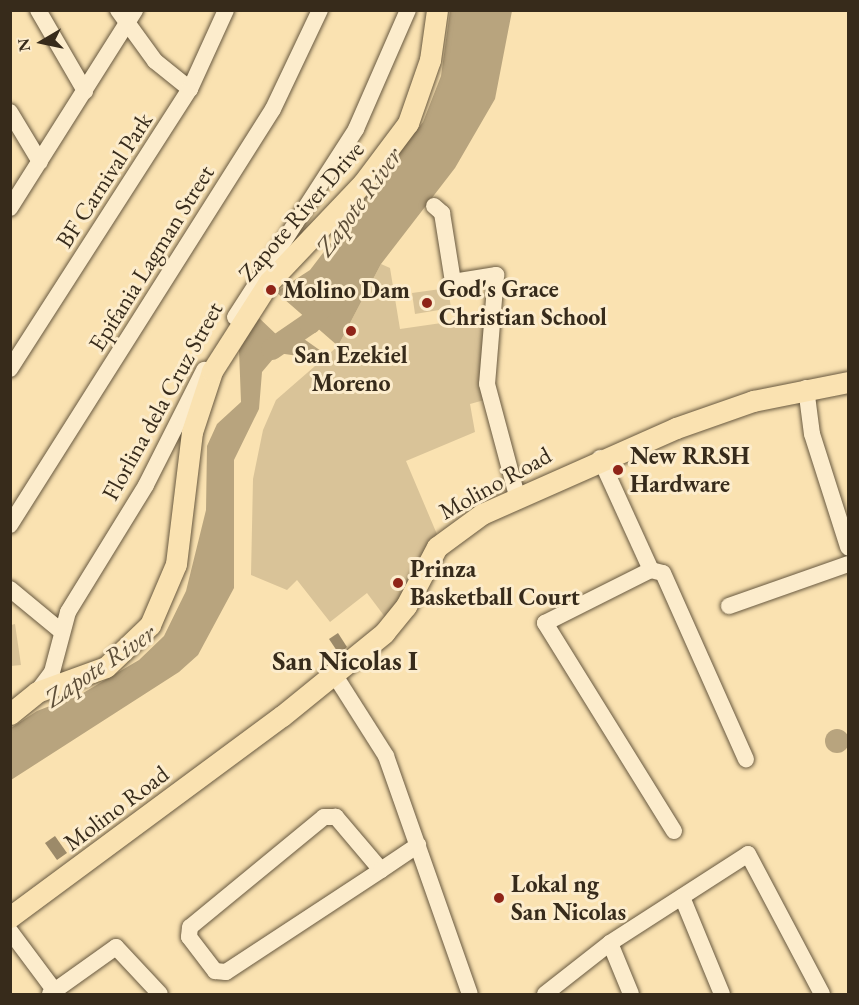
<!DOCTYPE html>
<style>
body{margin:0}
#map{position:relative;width:859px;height:1005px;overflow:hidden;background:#fae2b1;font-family:"EB Garamond",serif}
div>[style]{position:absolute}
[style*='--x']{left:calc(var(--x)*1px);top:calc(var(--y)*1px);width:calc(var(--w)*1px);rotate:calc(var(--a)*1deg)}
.green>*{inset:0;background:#d9c398}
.water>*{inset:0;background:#b8a47e}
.round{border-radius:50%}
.river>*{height:22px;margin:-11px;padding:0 11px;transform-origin:11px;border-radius:11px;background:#b8a47e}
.building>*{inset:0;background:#9c8a69}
.roads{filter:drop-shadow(0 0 2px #685940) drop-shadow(0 0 2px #685940)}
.minor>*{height:16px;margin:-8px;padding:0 8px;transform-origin:8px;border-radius:8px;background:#fceccc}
.major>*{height:21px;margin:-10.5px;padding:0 10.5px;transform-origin:10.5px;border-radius:10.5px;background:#fae2b1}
.dots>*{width:16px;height:16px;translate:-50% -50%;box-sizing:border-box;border:3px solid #fceccc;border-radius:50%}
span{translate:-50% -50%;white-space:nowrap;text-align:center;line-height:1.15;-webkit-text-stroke:6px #fceccc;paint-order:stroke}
.street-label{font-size:24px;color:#372b1b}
.poi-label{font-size:24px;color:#372b1b;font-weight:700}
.left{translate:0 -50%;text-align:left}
.water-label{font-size:26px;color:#5e4f39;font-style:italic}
.quarter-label{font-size:27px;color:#372b1b;font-weight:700}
.frame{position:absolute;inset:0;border:12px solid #372b1b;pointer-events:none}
.north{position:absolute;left:12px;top:12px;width:60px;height:60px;-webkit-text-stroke:4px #fceccc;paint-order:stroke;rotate:261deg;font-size:16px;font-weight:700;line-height:24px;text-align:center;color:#372b1b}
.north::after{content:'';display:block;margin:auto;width:21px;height:27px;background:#372b1b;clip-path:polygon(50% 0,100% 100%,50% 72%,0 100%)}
</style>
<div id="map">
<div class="green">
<i style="clip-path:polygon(381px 264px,390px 268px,400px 329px,490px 316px,488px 399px,470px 404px,475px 432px,406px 461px,439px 539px,388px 621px,367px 593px,330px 622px,297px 580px,287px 590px,251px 575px,253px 479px,263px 430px,276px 400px,338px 346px)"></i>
<i style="clip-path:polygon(448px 288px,451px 308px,415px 314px,412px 293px)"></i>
<i style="clip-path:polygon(15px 624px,21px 665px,11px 666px,11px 625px)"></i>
</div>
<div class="water">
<i style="clip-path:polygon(450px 11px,512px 11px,495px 99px,455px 168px,381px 264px,338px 346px,276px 292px,310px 270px,423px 122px,441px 76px)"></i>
<i style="clip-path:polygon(258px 317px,278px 336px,287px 327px,321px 351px,305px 357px,278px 353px,262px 372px,259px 409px,234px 460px,234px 588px,198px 655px,179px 672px,11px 780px,11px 728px,37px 711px,83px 693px,139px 660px,164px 636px,186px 591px,206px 510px,207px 446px,217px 424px,241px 402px,239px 350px)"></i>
<i class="round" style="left:825px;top:729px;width:24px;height:24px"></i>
</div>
<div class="river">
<i style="--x:272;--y:349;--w:46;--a:-34.4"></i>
<i style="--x:310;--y:323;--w:32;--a:-54"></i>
</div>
<div class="building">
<i style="clip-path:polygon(338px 633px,347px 647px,339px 654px,329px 639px)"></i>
<i style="clip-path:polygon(55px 836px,67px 853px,57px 860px,45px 843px)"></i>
</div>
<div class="roads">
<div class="minor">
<i style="--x:38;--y:10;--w:94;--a:59.9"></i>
<i style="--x:118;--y:10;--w:63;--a:54"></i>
<i style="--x:155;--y:61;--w:45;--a:38.7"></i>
<i style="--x:10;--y:112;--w:58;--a:59"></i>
<i style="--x:434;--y:206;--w:11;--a:41"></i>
<i style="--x:442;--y:213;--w:70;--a:80.9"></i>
<i style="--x:453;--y:282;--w:44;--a:-9.2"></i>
<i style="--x:496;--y:275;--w:109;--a:94.7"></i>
<i style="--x:487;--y:384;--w:116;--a:75"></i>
<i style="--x:10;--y:208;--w:234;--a:-57.7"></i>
<i style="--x:235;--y:317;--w:224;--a:-57.2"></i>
<i style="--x:356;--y:129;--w:130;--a:-66.4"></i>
<i style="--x:10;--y:369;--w:333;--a:-57.3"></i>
<i style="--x:190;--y:89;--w:87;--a:-65.5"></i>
<i style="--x:806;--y:388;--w:46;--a:82.6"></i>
<i style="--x:812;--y:434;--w:119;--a:72.3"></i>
<i style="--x:600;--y:458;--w:123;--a:65.5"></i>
<i style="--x:10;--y:525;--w:492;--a:-57.7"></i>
<i style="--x:273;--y:109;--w:110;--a:-64.6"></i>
<i style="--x:10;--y:589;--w:67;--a:39.6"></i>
<i style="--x:729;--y:606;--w:126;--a:-19.4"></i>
<i style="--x:334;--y:674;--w:97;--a:57.6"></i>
<i style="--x:386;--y:756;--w:252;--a:70.6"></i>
<i style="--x:37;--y:692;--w:25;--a:-53"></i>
<i style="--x:52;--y:672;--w:62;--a:-75.1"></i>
<i style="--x:68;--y:612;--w:149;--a:-58.4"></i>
<i style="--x:146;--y:485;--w:129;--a:-63.2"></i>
<i style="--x:674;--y:831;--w:245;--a:-121.8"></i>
<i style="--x:545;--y:623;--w:119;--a:-26.6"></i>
<i style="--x:651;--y:570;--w:12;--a:14"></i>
<i style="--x:663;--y:573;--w:204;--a:66"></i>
<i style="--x:381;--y:870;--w:70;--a:-130.3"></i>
<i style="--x:336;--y:817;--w:12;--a:180"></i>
<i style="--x:324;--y:817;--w:173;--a:140.6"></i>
<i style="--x:190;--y:927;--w:10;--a:96"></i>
<i style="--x:189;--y:937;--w:43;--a:52.6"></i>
<i style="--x:215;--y:971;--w:11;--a:5"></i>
<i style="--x:226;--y:972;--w:186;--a:-33.3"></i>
<i style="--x:381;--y:870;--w:45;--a:-34"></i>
<i style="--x:682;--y:897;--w:105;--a:67.6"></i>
<i style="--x:10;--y:931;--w:79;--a:53.3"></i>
<i style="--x:610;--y:943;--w:55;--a:67.6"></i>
<i style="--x:50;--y:994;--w:81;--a:-35.5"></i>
<i style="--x:116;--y:947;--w:64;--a:46.9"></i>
<i style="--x:545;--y:994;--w:83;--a:-38.1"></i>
<i style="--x:610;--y:943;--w:164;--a:-32.8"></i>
<i style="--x:748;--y:854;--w:158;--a:62.1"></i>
</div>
<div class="major">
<i style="--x:10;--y:714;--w:35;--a:-39"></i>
<i style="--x:37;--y:692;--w:73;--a:-19.9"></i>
<i style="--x:106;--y:667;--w:61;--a:-43.7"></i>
<i style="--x:150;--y:625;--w:66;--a:-66.9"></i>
<i style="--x:176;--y:564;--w:133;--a:-83.1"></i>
<i style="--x:192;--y:432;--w:64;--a:-71.8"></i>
<i style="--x:212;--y:371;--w:106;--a:-57.4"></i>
<i style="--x:269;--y:282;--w:137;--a:-46.5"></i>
<i style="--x:363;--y:183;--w:75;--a:-53.1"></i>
<i style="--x:408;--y:123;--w:67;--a:-70.8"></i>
<i style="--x:430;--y:60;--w:50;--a:-82"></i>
<i style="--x:10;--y:917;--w:338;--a:-36.5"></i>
<i style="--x:282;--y:716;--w:132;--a:-39.1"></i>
<i style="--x:384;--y:633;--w:35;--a:-51"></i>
<i style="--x:406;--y:606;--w:67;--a:-62.3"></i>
<i style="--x:437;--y:547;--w:56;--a:-36.3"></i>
<i style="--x:482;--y:514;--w:212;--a:-23.9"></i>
<i style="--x:676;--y:428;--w:82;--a:-19.3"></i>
<i style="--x:753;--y:401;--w:97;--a:-11.3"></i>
</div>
</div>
<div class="dots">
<i style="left:271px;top:290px;background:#8f2418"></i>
<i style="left:427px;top:303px;background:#8f2418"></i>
<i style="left:351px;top:331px;background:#8f2418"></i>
<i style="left:618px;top:470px;background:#8f2418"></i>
<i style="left:398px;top:583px;background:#8f2418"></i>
<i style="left:499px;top:898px;background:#8f2418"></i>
</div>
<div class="street-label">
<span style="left:104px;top:180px;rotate:-57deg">BF Carnival Park</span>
<span style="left:301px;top:211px;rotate:-49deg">Zapote River Drive</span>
<span style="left:151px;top:258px;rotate:-58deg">Epifania Lagman Street</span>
<span style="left:162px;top:401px;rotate:-61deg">Florlina dela Cruz Street</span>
<span style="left:495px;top:483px;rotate:-29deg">Molino Road</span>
<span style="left:116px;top:808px;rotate:-37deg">Molino Road</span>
</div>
<div class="poi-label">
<span class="left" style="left:439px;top:303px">God's Grace<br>Christian School</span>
<span class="left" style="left:283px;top:290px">Molino Dam</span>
<span style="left:351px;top:369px">San Ezekiel<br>Moreno</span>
<span class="left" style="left:630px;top:470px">New RRSH<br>Hardware</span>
<span class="left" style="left:410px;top:583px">Prinza<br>Basketball Court</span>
<span class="left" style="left:511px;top:898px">Lokal ng<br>San Nicolas</span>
</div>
<div class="water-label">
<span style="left:359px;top:202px;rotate:-54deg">Zapote River</span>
<span style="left:100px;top:666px;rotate:-34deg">Zapote River</span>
</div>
<div class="quarter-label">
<span style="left:345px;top:661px">San Nicolas I</span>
</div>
<div class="frame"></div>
<div class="north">N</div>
</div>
